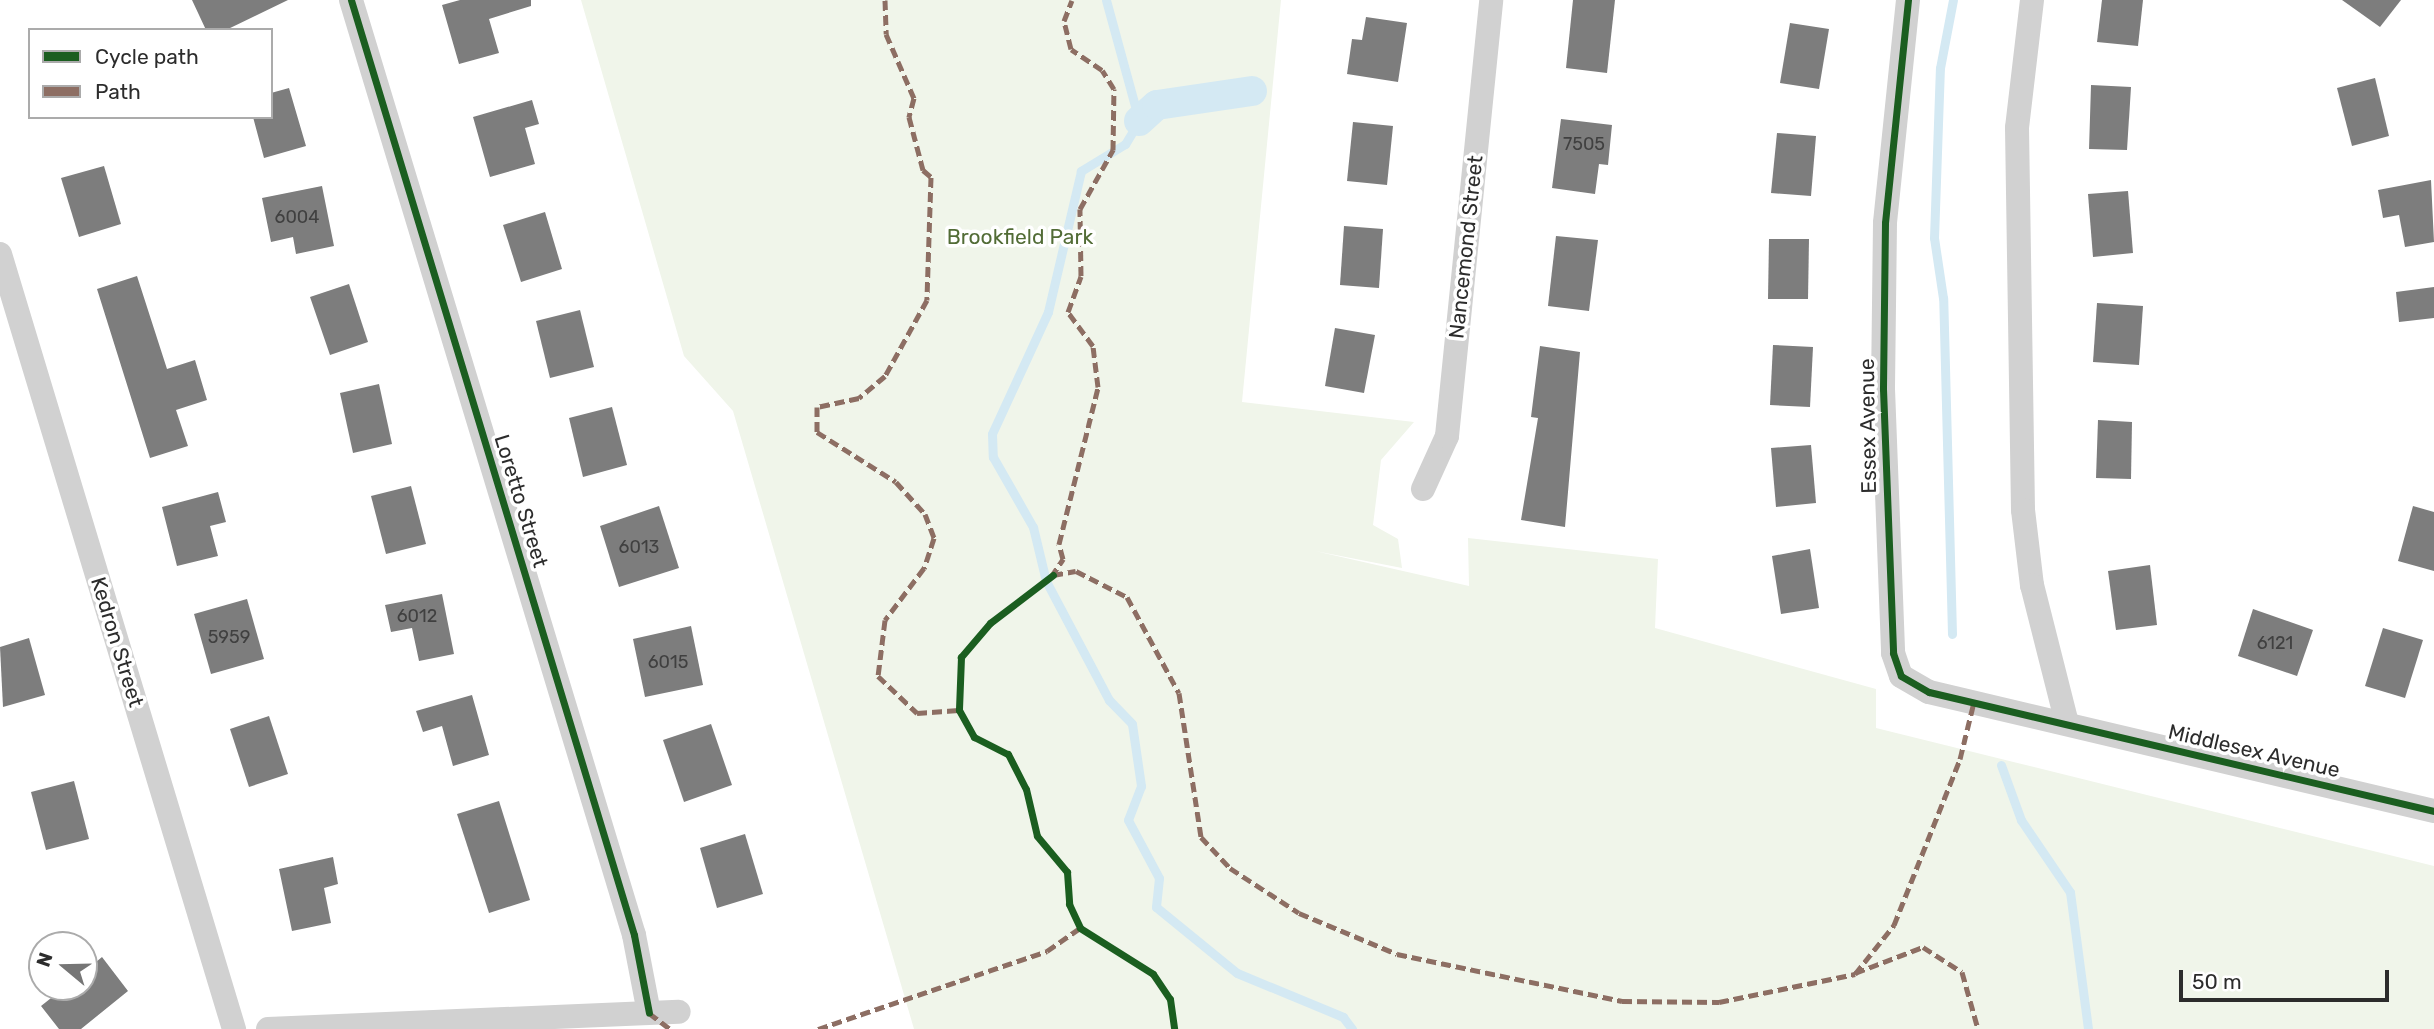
<!DOCTYPE html>
<style>
body{margin:0}
#map{position:relative;width:2434px;height:1029px;overflow:hidden;background:#fff;font-family:Rubik,sans-serif}
div>[style]{position:absolute}
[style*='--x']{left:calc(var(--x)*1px);top:calc(var(--y)*1px);width:calc(var(--w)*1px);rotate:calc(var(--a)*1deg)}
.green>*{inset:0;background:#f0f5ea}
.stream>*{height:9px;margin:-4.5px;padding:0 4.5px;transform-origin:4.5px;border-radius:4.5px;background:#d4e9f3}
.canal>*{height:30px;margin:-15px;padding:0 15px;transform-origin:15px;border-radius:15px;background:#d4e9f3}
.building>*{inset:0;background:#7d7d7d}
.street>*{height:24px;margin:-12px;padding:0 12px;transform-origin:12px;border-radius:12px;background:#d1d1d1}
.quiet>*{height:5px;margin-top:-2.5px;transform-origin:0;background:repeating-linear-gradient(90deg,#8d6e63 0 10px,transparent 0 15px)}
.cycleway>*{height:7px;margin:-3.5px;padding:0 3.5px;transform-origin:3.5px;border-radius:3.5px;background:#1b5e20}
span{translate:-50% -50%;white-space:nowrap;text-align:center;line-height:1.15;-webkit-text-stroke:7px #fff;paint-order:stroke}
.number-label{font-size:18px;color:#404040}
.number-label span{-webkit-text-stroke-width:0}
.park-label{font-size:21px;color:#526c36}
.street-label{font-size:21px;color:#2c2c2c}
.legend{position:absolute;left:28px;top:28px;width:245px;height:91px;box-sizing:border-box;background:#fff;border:2px solid #ababab;margin:0;padding:9px 12px;list-style:none;font-size:21px;color:#2c2c2c}
.legend li{display:flex;align-items:center;gap:14px;height:35px}
.legend b{width:35px;border:2px solid #ababab}
.north{position:absolute;left:28px;top:931px;width:70px;height:70px;box-sizing:border-box;background:#fff;border:2px solid #ababab;border-radius:50%;rotate:289deg;font-size:19px;font-weight:700;line-height:28px;text-align:center;color:#2c2c2c}
.north::after{content:'';display:block;margin:auto;width:24px;height:32px;background:#767676;clip-path:polygon(50% 0,100% 100%,50% 72%,0 100%)}
.scale{position:absolute;left:2179px;top:970px;width:210px;height:32px;box-sizing:border-box;border:4px solid #2c2c2c;border-top:0;padding-left:9px;font-size:21px;line-height:24px;white-space:nowrap;color:#2c2c2c;-webkit-text-stroke:5px #fff;paint-order:stroke}
</style>
<div id="map">
<div class="green">
<i style="clip-path:polygon(581px 0,1281px 0,1242px 402px,1414px 422px,1381px 460px,1373px 525px,1398px 539px,1402px 568px,1315px 551px,1469px 586px,1468px 538px,1658px 559px,1655px 628px,1876px 689px,1876px 728px,2434px 866px,2434px 1029px,914px 1029px,733px 411px,684px 356px)"></i>
</div>
<div class="stream">
<i style="--x:1106;--y:0;--w:125;--a:74.7"></i>
<i style="--x:1139;--y:121;--w:27;--a:121"></i>
<i style="--x:1125;--y:144;--w:52;--a:148.5"></i>
<i style="--x:1081;--y:171;--w:145;--a:103.2"></i>
<i style="--x:1048;--y:312;--w:134;--a:114.7"></i>
<i style="--x:992;--y:434;--w:23;--a:88"></i>
<i style="--x:993;--y:457;--w:81;--a:60.3"></i>
<i style="--x:1033;--y:527;--w:56;--a:76.5"></i>
<i style="--x:1046;--y:581;--w:135;--a:62.1"></i>
<i style="--x:1109;--y:700;--w:33;--a:46"></i>
<i style="--x:1132;--y:724;--w:63;--a:81.7"></i>
<i style="--x:1141;--y:786;--w:36;--a:111"></i>
<i style="--x:1128;--y:820;--w:66;--a:61.9"></i>
<i style="--x:1159;--y:878;--w:29;--a:96"></i>
<i style="--x:1156;--y:907;--w:104;--a:39.2"></i>
<i style="--x:1237;--y:973;--w:115;--a:22.5"></i>
<i style="--x:1343;--y:1017;--w:15;--a:53"></i>
<i style="--x:1952;--y:634;--w:336;--a:-91.5"></i>
<i style="--x:1943;--y:298;--w:61;--a:-98.5"></i>
<i style="--x:1934;--y:238;--w:170;--a:-88"></i>
<i style="--x:1940;--y:68;--w:69;--a:-79.2"></i>
<i style="--x:2001;--y:765;--w:59;--a:70"></i>
<i style="--x:2021;--y:820;--w:87;--a:55.8"></i>
<i style="--x:2070;--y:892;--w:138;--a:82.5"></i>
</div>
<div class="canal">
<i style="--x:1139;--y:121;--w:24;--a:-42"></i>
<i style="--x:1157;--y:105;--w:96;--a:-8.4"></i>
</div>
<div class="building">
<i style="clip-path:polygon(192px 0,288px 0,226px 30px,206px 30px)"></i>
<i style="clip-path:polygon(460px 0,531px 0,531px 6px,489px 19px,499px 53px,459px 64px,442px 5px)"></i>
<i style="clip-path:polygon(1573px 0,1615px 0,1607px 73px,1566px 68px)"></i>
<i style="clip-path:polygon(2102px 0,2143px 0,2138px 46px,2097px 42px)"></i>
<i style="clip-path:polygon(2342px 0,2401px 0,2380px 27px)"></i>
<i style="clip-path:polygon(1366px 17px,1407px 23px,1398px 82px,1347px 74px,1352px 39px,1362px 40px)"></i>
<i style="clip-path:polygon(1790px 23px,1829px 29px,1819px 89px,1780px 83px)"></i>
<i style="clip-path:polygon(2375px 78px,2389px 136px,2352px 146px,2337px 88px)"></i>
<i style="clip-path:polygon(2091px 85px,2131px 87px,2127px 150px,2089px 149px)"></i>
<i style="clip-path:polygon(289px 88px,306px 146px,264px 158px,253px 117px,271px 117px,271px 93px)"></i>
<i style="clip-path:polygon(532px 100px,539px 124px,525px 128px,535px 164px,490px 177px,473px 117px)"></i>
<i style="clip-path:polygon(1561px 119px,1612px 125px,1608px 165px,1599px 164px,1595px 194px,1552px 188px)"></i>
<i style="clip-path:polygon(1353px 122px,1393px 126px,1387px 185px,1347px 181px)"></i>
<i style="clip-path:polygon(1777px 133px,1816px 136px,1811px 196px,1771px 193px)"></i>
<i style="clip-path:polygon(104px 166px,121px 224px,79px 237px,61px 178px)"></i>
<i style="clip-path:polygon(2431px 180px,2434px 242px,2405px 247px,2399px 215px,2383px 218px,2378px 190px)"></i>
<i style="clip-path:polygon(322px 186px,334px 246px,296px 254px,293px 237px,271px 242px,262px 198px)"></i>
<i style="clip-path:polygon(2128px 191px,2133px 253px,2093px 257px,2088px 194px)"></i>
<i style="clip-path:polygon(545px 212px,562px 269px,521px 282px,503px 225px)"></i>
<i style="clip-path:polygon(1344px 226px,1383px 229px,1379px 288px,1340px 285px)"></i>
<i style="clip-path:polygon(1556px 236px,1598px 240px,1589px 311px,1548px 306px)"></i>
<i style="clip-path:polygon(1769px 239px,1809px 239px,1808px 299px,1768px 299px)"></i>
<i style="clip-path:polygon(137px 276px,167px 369px,195px 360px,207px 400px,176px 410px,188px 446px,150px 458px,97px 289px)"></i>
<i style="clip-path:polygon(349px 284px,368px 342px,330px 355px,310px 297px)"></i>
<i style="clip-path:polygon(2434px 287px,2434px 318px,2399px 322px,2396px 292px)"></i>
<i style="clip-path:polygon(2097px 303px,2143px 306px,2139px 365px,2093px 362px)"></i>
<i style="clip-path:polygon(580px 310px,594px 367px,550px 378px,536px 321px)"></i>
<i style="clip-path:polygon(1335px 328px,1375px 335px,1364px 393px,1325px 386px)"></i>
<i style="clip-path:polygon(1773px 345px,1813px 347px,1810px 407px,1770px 405px)"></i>
<i style="clip-path:polygon(1540px 346px,1580px 352px,1565px 527px,1521px 520px,1538px 418px,1531px 417px)"></i>
<i style="clip-path:polygon(379px 384px,392px 444px,353px 453px,340px 393px)"></i>
<i style="clip-path:polygon(612px 407px,627px 465px,583px 477px,569px 418px)"></i>
<i style="clip-path:polygon(2098px 420px,2132px 422px,2131px 479px,2096px 478px)"></i>
<i style="clip-path:polygon(1811px 445px,1816px 503px,1776px 507px,1771px 448px)"></i>
<i style="clip-path:polygon(411px 486px,426px 544px,386px 554px,371px 496px)"></i>
<i style="clip-path:polygon(218px 492px,226px 522px,210px 526px,218px 556px,177px 566px,162px 507px)"></i>
<i style="clip-path:polygon(659px 506px,679px 568px,619px 587px,600px 526px)"></i>
<i style="clip-path:polygon(2413px 506px,2434px 512px,2434px 571px,2398px 561px)"></i>
<i style="clip-path:polygon(1810px 549px,1819px 608px,1781px 614px,1772px 556px)"></i>
<i style="clip-path:polygon(2150px 565px,2157px 625px,2116px 630px,2108px 571px)"></i>
<i style="clip-path:polygon(442px 594px,454px 654px,419px 661px,412px 628px,391px 632px,385px 605px)"></i>
<i style="clip-path:polygon(247px 599px,264px 659px,211px 674px,194px 614px)"></i>
<i style="clip-path:polygon(2253px 609px,2313px 630px,2297px 676px,2238px 656px)"></i>
<i style="clip-path:polygon(691px 626px,703px 685px,645px 697px,633px 639px)"></i>
<i style="clip-path:polygon(2383px 628px,2423px 640px,2405px 698px,2365px 686px)"></i>
<i style="clip-path:polygon(29px 638px,45px 695px,3px 707px,0 647px)"></i>
<i style="clip-path:polygon(472px 695px,489px 755px,453px 766px,442px 726px,423px 732px,416px 711px)"></i>
<i style="clip-path:polygon(269px 716px,288px 774px,249px 787px,230px 729px)"></i>
<i style="clip-path:polygon(711px 724px,732px 785px,684px 802px,663px 740px)"></i>
<i style="clip-path:polygon(74px 781px,89px 839px,46px 850px,31px 792px)"></i>
<i style="clip-path:polygon(499px 801px,530px 900px,489px 913px,457px 814px)"></i>
<i style="clip-path:polygon(745px 834px,763px 894px,717px 908px,700px 848px)"></i>
<i style="clip-path:polygon(333px 857px,338px 884px,324px 888px,331px 923px,292px 931px,279px 869px)"></i>
<i style="clip-path:polygon(102px 957px,128px 991px,81px 1029px,59px 1029px,41px 1006px,65px 987px,84px 987px,84px 972px)"></i>
</div>
<div class="street">
<i style="--x:351;--y:0;--w:977;--a:73.16"></i>
<i style="--x:634;--y:935;--w:79;--a:79.1"></i>
<i style="--x:1908;--y:0;--w:224;--a:95.9"></i>
<i style="--x:1885;--y:223;--w:166;--a:90.7"></i>
<i style="--x:1883;--y:389;--w:264;--a:87.8"></i>
<i style="--x:1893;--y:653;--w:24;--a:71"></i>
<i style="--x:1901;--y:676;--w:32;--a:30"></i>
<i style="--x:1929;--y:692;--w:519;--a:13.26"></i>
<i style="--x:2032;--y:0;--w:129;--a:96.7"></i>
<i style="--x:2017;--y:128;--w:382;--a:89.1"></i>
<i style="--x:2023;--y:510;--w:76;--a:83.2"></i>
<i style="--x:2032;--y:585;--w:142;--a:75.8"></i>
<i style="--x:0;--y:254;--w:810;--a:73.2"></i>
<i style="--x:1423;--y:489;--w:58;--a:-65.6"></i>
<i style="--x:1447;--y:436;--w:438;--a:-84.2"></i>
<i style="--x:268;--y:1029;--w:411;--a:-2.4"></i>
</div>
<div class="quiet">
<i style="--x:885;--y:0;--w:34;--a:88"></i>
<i style="--x:886;--y:34;--w:70;--a:66.4"></i>
<i style="--x:914;--y:98;--w:20;--a:105"></i>
<i style="--x:909;--y:117;--w:55;--a:75.2"></i>
<i style="--x:923;--y:170;--w:11;--a:41"></i>
<i style="--x:931;--y:177;--w:123;--a:91.9"></i>
<i style="--x:927;--y:300;--w:87;--a:118.9"></i>
<i style="--x:885;--y:376;--w:34;--a:140"></i>
<i style="--x:859;--y:398;--w:43;--a:167.9"></i>
<i style="--x:817;--y:407;--w:25;--a:90"></i>
<i style="--x:817;--y:432;--w:93;--a:32.3"></i>
<i style="--x:896;--y:482;--w:43;--a:47.8"></i>
<i style="--x:925;--y:514;--w:26;--a:69"></i>
<i style="--x:934;--y:538;--w:32;--a:108"></i>
<i style="--x:924;--y:568;--w:65;--a:126.9"></i>
<i style="--x:885;--y:620;--w:56;--a:97.1"></i>
<i style="--x:878;--y:676;--w:54;--a:43.5"></i>
<i style="--x:917;--y:713;--w:42;--a:-4.1"></i>
<i style="--x:1053;--y:575;--w:23;--a:-10"></i>
<i style="--x:1076;--y:571;--w:57;--a:27"></i>
<i style="--x:1127;--y:597;--w:109;--a:61.6"></i>
<i style="--x:1179;--y:693;--w:146;--a:81.3"></i>
<i style="--x:1201;--y:837;--w:42;--a:46.9"></i>
<i style="--x:1230;--y:868;--w:82;--a:33.1"></i>
<i style="--x:1299;--y:913;--w:106;--a:22.7"></i>
<i style="--x:1397;--y:954;--w:230;--a:11.8"></i>
<i style="--x:1622;--y:1001;--w:97;--a:0.6"></i>
<i style="--x:1719;--y:1002;--w:139;--a:-11.6"></i>
<i style="--x:1855;--y:974;--w:63;--a:-51.5"></i>
<i style="--x:1894;--y:925;--w:179;--a:-68.3"></i>
<i style="--x:1960;--y:759;--w:59;--a:-76.2"></i>
<i style="--x:1051;--y:577;--w:22;--a:-56"></i>
<i style="--x:1063;--y:559;--w:16;--a:-105"></i>
<i style="--x:1059;--y:544;--w:162;--a:-76"></i>
<i style="--x:1098;--y:387;--w:41;--a:-97"></i>
<i style="--x:1093;--y:346;--w:42;--a:-126.3"></i>
<i style="--x:1068;--y:312;--w:38;--a:-70"></i>
<i style="--x:1081;--y:276;--w:67;--a:-90.9"></i>
<i style="--x:1080;--y:209;--w:68;--a:-60.8"></i>
<i style="--x:1113;--y:150;--w:61;--a:-89.1"></i>
<i style="--x:1114;--y:89;--w:22;--a:-122"></i>
<i style="--x:1102;--y:70;--w:37;--a:-146"></i>
<i style="--x:1071;--y:49;--w:29;--a:-104"></i>
<i style="--x:1064;--y:21;--w:22;--a:-69"></i>
<i style="--x:1855;--y:973;--w:73;--a:-20.9"></i>
<i style="--x:1923;--y:947;--w:46;--a:32.7"></i>
<i style="--x:1962;--y:972;--w:59;--a:74.3"></i>
<i style="--x:649;--y:1013;--w:26;--a:37"></i>
<i style="--x:818;--y:1029;--w:242;--a:-18.8"></i>
<i style="--x:1047;--y:951;--w:40;--a:-34.9"></i>
</div>
<div class="cycleway">
<i style="--x:351;--y:0;--w:977;--a:73.16"></i>
<i style="--x:634;--y:935;--w:79;--a:79.1"></i>
<i style="--x:1908;--y:0;--w:224;--a:95.9"></i>
<i style="--x:1885;--y:223;--w:166;--a:90.7"></i>
<i style="--x:1883;--y:389;--w:264;--a:87.8"></i>
<i style="--x:1893;--y:653;--w:24;--a:71"></i>
<i style="--x:1901;--y:676;--w:32;--a:30"></i>
<i style="--x:1929;--y:692;--w:519;--a:13.26"></i>
<i style="--x:1053;--y:575;--w:79;--a:142.7"></i>
<i style="--x:990;--y:623;--w:45;--a:130.5"></i>
<i style="--x:961;--y:657;--w:53;--a:92.2"></i>
<i style="--x:959;--y:710;--w:31;--a:61"></i>
<i style="--x:974;--y:737;--w:38;--a:27"></i>
<i style="--x:1008;--y:754;--w:39;--a:63"></i>
<i style="--x:1026;--y:789;--w:48;--a:76.8"></i>
<i style="--x:1037;--y:836;--w:47;--a:50.2"></i>
<i style="--x:1067;--y:872;--w:32;--a:86"></i>
<i style="--x:1069;--y:904;--w:26;--a:65"></i>
<i style="--x:1080;--y:928;--w:86;--a:32.2"></i>
<i style="--x:1153;--y:974;--w:30;--a:56"></i>
<i style="--x:1170;--y:999;--w:30;--a:82"></i>
</div>
<div class="number-label">
<span style="left:1584px;top:144px">7505</span>
<span style="left:297px;top:217px">6004</span>
<span style="left:639px;top:547px">6013</span>
<span style="left:417px;top:616px">6012</span>
<span style="left:229px;top:637px">5959</span>
<span style="left:2275px;top:643px">6121</span>
<span style="left:668px;top:662px">6015</span>
</div>
<div class="park-label">
<span style="left:1020px;top:237px">Brookfield Park</span>
</div>
<div class="street-label">
<span style="left:1466px;top:247px;rotate:-84deg">Nancemond Street</span>
<span style="left:1868px;top:426px;rotate:-91deg">Essex Avenue</span>
<span style="left:521px;top:501px;rotate:73deg">Loretto Street</span>
<span style="left:117px;top:642px;rotate:73deg">Kedron Street</span>
<span style="left:2254px;top:751px;rotate:13deg">Middlesex Avenue</span>
</div>
<ul class="legend">
<li><b style="height:9px;background:#1b5e20"></b>Cycle path</li>
<li><b style="height:9px;background:#8d6e63"></b>Path</li>
</ul>
<div class="north">N</div>
<div class="scale">50 m</div>
</div>
